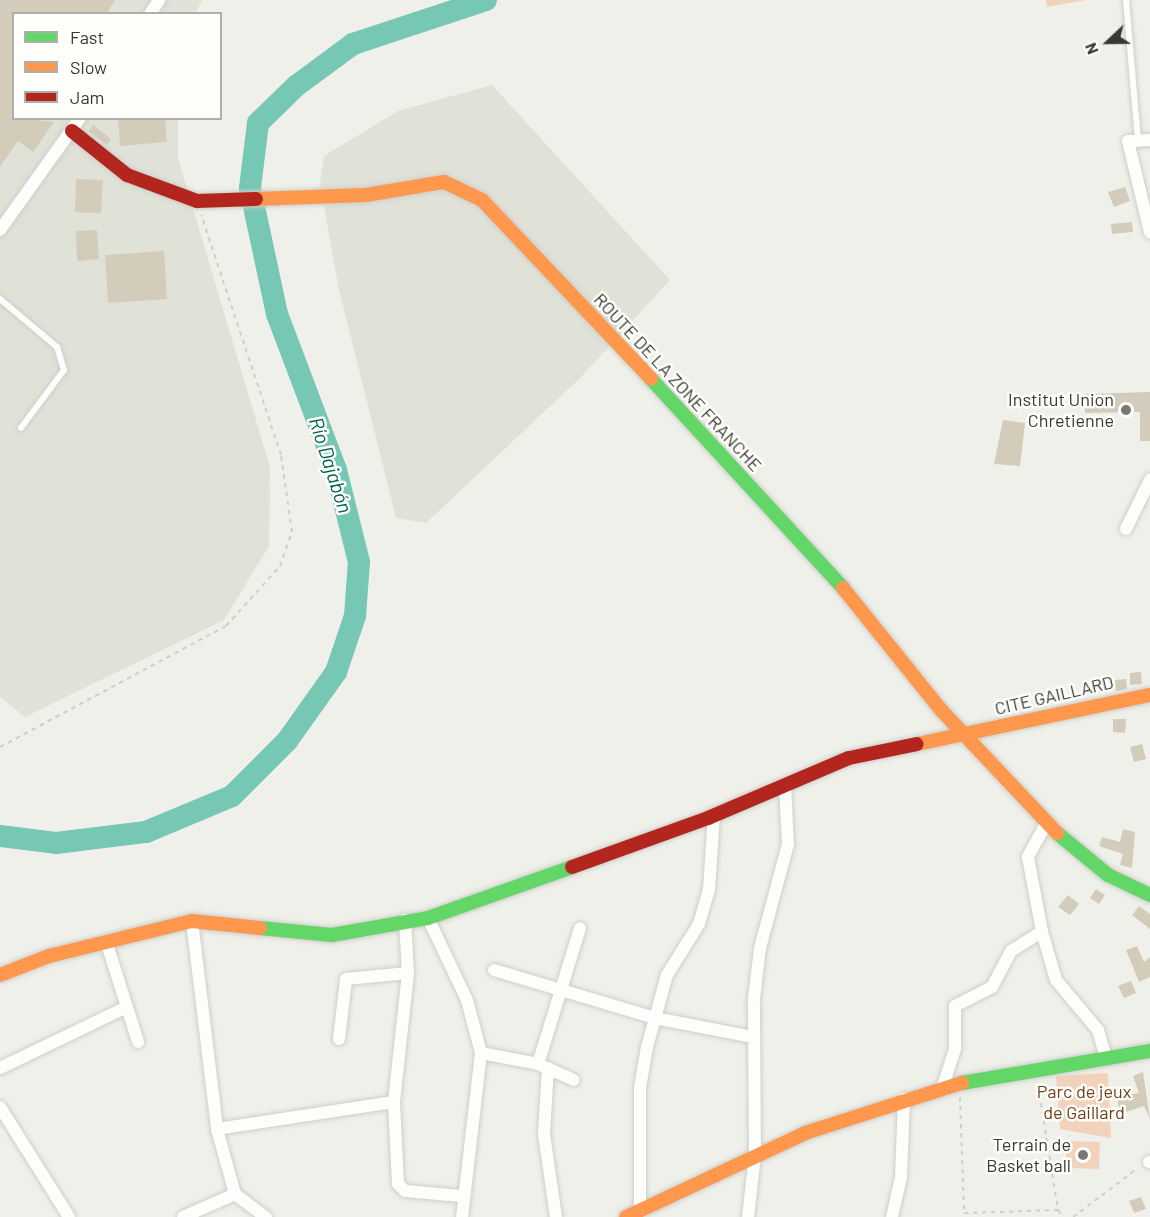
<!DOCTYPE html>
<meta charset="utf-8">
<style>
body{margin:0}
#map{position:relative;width:1150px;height:1217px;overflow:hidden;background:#f0f0eb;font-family:Barlow,sans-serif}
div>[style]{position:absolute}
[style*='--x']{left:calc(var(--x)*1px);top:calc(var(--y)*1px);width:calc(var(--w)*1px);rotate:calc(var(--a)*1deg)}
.built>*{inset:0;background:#e0e2d8}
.green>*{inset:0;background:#f2d2bb}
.river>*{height:22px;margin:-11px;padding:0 11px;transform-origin:11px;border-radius:11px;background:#76c7b4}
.building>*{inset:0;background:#d3ccba}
.path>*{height:2px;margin-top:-1px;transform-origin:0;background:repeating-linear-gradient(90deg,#cececc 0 4.5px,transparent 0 9px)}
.roads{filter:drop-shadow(0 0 2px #cececa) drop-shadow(0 0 2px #cececa)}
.lane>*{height:6px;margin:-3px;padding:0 3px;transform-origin:3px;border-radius:3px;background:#fdfdfc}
.street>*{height:12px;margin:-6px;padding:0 6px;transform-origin:6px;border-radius:6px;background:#fdfdfc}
.fast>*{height:14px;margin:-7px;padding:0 7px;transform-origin:7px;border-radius:7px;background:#63d668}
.slow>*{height:14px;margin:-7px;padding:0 7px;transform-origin:7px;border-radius:7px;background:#ff974d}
.jam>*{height:14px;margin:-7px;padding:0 7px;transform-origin:7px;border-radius:7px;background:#b3261e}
.dots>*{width:16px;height:16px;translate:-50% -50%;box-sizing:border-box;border:3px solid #fefffb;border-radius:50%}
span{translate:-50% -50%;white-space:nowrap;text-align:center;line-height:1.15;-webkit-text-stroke:5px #fefffb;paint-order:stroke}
.street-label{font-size:18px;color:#373835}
.poi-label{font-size:18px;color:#373835}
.right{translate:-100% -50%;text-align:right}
.park-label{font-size:18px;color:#6f3e1a}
.water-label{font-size:20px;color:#006352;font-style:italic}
.legend{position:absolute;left:12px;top:12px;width:210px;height:108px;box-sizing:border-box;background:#fefffb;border:2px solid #aeafac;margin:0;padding:8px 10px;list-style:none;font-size:18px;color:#373835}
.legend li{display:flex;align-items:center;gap:12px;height:30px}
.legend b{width:30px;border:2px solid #aeafac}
.north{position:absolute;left:1078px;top:12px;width:60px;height:60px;-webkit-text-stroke:4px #fefffb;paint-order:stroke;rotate:248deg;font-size:16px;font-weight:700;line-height:24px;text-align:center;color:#373835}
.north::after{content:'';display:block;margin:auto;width:21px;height:27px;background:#373835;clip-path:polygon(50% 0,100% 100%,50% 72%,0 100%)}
</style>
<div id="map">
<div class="built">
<i style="clip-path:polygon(0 0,203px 0,195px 13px,14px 14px,14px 118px,178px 119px,178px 158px,270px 467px,269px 546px,224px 620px,25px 717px,0 697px)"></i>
<i style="clip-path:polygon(492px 85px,670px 280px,579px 379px,426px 523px,396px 518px,339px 290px,320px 184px,324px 156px,398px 111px)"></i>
</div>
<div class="green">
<i style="clip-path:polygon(1046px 0,1086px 0,1047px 7px)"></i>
<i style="clip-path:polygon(1108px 1073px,1111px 1138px,1060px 1129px,1056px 1076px)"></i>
<i style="clip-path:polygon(1067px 1141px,1100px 1142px,1099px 1169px,1066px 1168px)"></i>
</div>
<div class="river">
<i style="--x:0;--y:836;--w:56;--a:7.1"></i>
<i style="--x:56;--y:843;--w:91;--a:-7"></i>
<i style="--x:146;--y:832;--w:93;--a:-22.7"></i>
<i style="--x:232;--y:796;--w:78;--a:-45"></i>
<i style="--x:287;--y:741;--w:85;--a:-54.6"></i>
<i style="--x:336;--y:672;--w:59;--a:-71.3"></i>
<i style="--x:355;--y:616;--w:54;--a:-85.8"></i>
<i style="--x:359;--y:562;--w:95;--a:-104"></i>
<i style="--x:336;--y:470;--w:167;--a:-110.7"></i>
<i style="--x:277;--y:314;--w:129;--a:-102.1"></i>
<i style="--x:250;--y:188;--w:65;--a:-83"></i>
<i style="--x:258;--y:123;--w:53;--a:-44.2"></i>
<i style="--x:296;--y:86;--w:71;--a:-36.4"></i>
<i style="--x:353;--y:44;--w:140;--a:-18.3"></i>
</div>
<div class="building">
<i style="clip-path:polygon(0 0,115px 0,106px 14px,14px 14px,14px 118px,54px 122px,33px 152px,18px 141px,0 167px)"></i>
<i style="clip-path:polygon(118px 118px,165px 118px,167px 142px,120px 146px)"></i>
<i style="clip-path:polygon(93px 125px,111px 139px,107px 145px,89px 131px)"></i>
<i style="clip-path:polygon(76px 179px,103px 180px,101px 213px,75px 212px)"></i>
<i style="clip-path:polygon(1125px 187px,1130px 201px,1114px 207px,1108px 192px)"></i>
<i style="clip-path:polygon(1132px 222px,1133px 232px,1112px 234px,1111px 224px)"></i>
<i style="clip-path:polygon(97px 230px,99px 259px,77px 261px,76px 231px)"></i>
<i style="clip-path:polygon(164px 251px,167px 299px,108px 303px,105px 255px)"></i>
<i style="clip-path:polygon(1150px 392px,1150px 441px,1140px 441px,1140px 412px,1085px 413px,1084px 394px)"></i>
<i style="clip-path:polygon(1003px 420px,1025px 423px,1020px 466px,994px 464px)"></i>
<i style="clip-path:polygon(1141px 672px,1142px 684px,1130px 685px,1130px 673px)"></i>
<i style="clip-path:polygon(1126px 679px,1127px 689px,1116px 691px,1115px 680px)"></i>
<i style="clip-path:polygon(1113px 719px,1126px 719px,1125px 733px,1113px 732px)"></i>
<i style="clip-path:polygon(1142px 744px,1146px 759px,1134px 762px,1130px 747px)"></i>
<i style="clip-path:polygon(1123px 829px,1135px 832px,1132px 868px,1120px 865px,1123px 854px,1099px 846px,1102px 837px,1120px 842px)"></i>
<i style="clip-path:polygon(1096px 889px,1105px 895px,1099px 904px,1090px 898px)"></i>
<i style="clip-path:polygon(1068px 895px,1079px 904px,1070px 915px,1058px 907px)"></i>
<i style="clip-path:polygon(1139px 906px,1150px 914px,1150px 929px,1132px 915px)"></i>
<i style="clip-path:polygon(1137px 946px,1144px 962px,1150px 957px,1150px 977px,1139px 982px,1126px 950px)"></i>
<i style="clip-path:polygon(1131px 981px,1136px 993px,1124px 998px,1118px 986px)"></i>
<i style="clip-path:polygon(1143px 1072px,1150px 1119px,1144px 1106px,1120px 1114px,1117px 1097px,1139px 1093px,1133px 1076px)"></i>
<i style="clip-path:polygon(1141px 1197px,1146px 1209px,1134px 1213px,1129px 1201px)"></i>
</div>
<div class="path">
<i style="--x:0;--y:747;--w:256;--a:-28.2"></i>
<i style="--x:226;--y:626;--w:81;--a:-48"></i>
<i style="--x:280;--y:566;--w:36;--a:-71"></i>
<i style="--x:292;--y:532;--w:78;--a:-98.1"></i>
<i style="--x:281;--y:455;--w:253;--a:-108.4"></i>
<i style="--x:1038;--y:1085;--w:127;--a:80.9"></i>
<i style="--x:960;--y:1097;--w:116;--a:88"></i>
<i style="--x:964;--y:1213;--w:94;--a:-1.8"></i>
<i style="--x:1058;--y:1210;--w:9;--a:54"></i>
<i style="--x:1073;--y:1217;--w:81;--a:-37"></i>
</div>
<div class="roads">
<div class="lane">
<i style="--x:1126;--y:0;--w:142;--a:85.1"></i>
<i style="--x:0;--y:299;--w:75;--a:40.1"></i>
<i style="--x:57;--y:347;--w:24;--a:73"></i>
<i style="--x:64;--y:370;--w:72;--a:126.6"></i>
</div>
<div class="street">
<i style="--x:150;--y:14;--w:17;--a:-57"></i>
<i style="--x:1150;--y:140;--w:22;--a:177"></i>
<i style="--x:1128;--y:141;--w:94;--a:76.4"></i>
<i style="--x:0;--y:230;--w:138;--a:-54.5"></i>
<i style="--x:1126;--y:529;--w:55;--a:-63.9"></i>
<i style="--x:1046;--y:824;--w:38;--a:119"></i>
<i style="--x:1028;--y:857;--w:76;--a:79.4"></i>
<i style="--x:1042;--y:932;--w:50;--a:73.7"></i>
<i style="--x:1056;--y:980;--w:65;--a:50"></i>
<i style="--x:1098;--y:1030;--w:29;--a:74"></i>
<i style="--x:428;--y:918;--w:91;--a:64.6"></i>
<i style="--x:467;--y:1000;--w:55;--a:75.2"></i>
<i style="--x:481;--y:1053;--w:165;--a:96.6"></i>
<i style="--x:405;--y:920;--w:53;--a:86.8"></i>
<i style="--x:408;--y:973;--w:130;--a:96.2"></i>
<i style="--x:394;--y:1102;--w:82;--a:87.2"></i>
<i style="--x:398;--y:1184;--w:10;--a:45"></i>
<i style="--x:405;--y:1191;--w:56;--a:5.1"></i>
<i style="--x:192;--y:921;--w:209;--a:83.1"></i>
<i style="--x:217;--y:1129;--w:67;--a:74.5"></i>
<i style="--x:106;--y:941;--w:106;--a:72.4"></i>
<i style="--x:494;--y:970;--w:168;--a:16.6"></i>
<i style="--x:655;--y:1018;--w:100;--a:11"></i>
<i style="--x:339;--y:1039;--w:60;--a:-83.3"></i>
<i style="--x:346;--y:979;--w:62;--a:-5.5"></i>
<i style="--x:481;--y:1053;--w:58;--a:10.9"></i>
<i style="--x:538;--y:1064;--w:39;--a:24"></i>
<i style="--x:538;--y:1064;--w:142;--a:-72.8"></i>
<i style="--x:0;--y:1068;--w:141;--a:-25.7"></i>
<i style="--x:548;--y:1068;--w:66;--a:93.5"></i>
<i style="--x:544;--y:1134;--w:84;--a:81.8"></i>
<i style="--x:943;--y:1086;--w:40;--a:-72"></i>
<i style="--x:955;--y:1048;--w:42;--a:-90"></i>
<i style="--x:955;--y:1006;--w:42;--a:-27.2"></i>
<i style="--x:992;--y:987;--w:41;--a:-62.2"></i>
<i style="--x:1011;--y:951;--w:36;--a:-32"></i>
<i style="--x:0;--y:1107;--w:130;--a:57.9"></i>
<i style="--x:217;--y:1129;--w:179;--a:-8.7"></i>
<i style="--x:1149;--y:1162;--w:1;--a:0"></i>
<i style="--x:640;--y:1211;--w:123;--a:-90"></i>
<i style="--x:640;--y:1088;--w:42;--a:-80.3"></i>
<i style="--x:647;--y:1047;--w:75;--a:-74.5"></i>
<i style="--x:667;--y:975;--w:60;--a:-57.9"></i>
<i style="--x:699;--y:924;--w:35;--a:-74"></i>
<i style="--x:709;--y:890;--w:75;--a:-86.2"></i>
<i style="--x:183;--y:1217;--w:57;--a:-23.9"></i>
<i style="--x:235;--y:1194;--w:39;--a:37"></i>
<i style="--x:748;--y:1217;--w:61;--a:-83.5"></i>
<i style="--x:755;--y:1156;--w:157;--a:-90.4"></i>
<i style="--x:754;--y:999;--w:51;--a:-83.3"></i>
<i style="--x:760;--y:948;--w:108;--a:-74.9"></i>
<i style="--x:788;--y:844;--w:60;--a:-92.9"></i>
<i style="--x:892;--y:1217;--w:41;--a:-77.3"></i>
<i style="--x:901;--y:1177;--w:78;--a:-87.8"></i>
</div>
<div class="fast">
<i style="--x:651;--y:379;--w:284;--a:47.4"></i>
<i style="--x:1057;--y:833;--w:66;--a:39.5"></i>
<i style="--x:1108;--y:875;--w:47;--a:25.5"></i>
<i style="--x:260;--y:928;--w:72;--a:5.6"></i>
<i style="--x:332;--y:935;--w:97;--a:-10"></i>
<i style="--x:428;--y:918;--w:153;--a:-19.5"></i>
<i style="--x:962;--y:1083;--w:191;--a:-9.7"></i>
</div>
<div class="slow">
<i style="--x:256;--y:199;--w:110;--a:-2.1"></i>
<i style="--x:366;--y:195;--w:79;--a:-9.5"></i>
<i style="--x:444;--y:182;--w:42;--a:25.3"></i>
<i style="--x:482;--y:200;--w:246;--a:46.6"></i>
<i style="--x:843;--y:588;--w:158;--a:51.2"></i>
<i style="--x:942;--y:711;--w:168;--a:46.7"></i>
<i style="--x:917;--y:744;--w:238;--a:-11.9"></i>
<i style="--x:0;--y:975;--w:53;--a:-21.2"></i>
<i style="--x:49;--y:956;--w:147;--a:-13.8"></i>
<i style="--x:192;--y:921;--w:68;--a:5.9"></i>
<i style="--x:626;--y:1217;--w:198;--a:-25.1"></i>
<i style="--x:805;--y:1133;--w:165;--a:-17.7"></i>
</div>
<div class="jam">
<i style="--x:72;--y:131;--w:70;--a:38.7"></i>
<i style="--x:127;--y:175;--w:75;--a:20.4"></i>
<i style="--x:197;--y:201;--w:59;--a:-1.9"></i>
<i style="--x:572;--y:867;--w:145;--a:-19.8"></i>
<i style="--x:708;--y:818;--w:153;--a:-23.1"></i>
<i style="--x:849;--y:758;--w:69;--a:-11.6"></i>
</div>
</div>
<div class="dots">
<i style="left:1126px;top:410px;background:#787875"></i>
<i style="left:1083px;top:1155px;background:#787875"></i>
</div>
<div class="street-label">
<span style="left:678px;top:382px;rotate:47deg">ROUTE DE LA ZONE FRANCHE</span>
<span style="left:1054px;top:695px;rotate:-13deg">CITE GAILLARD</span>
</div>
<div class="poi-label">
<span class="right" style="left:1114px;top:410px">Institut Union<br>Chretienne</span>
<span class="right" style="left:1071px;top:1155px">Terrain de<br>Basket ball</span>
</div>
<div class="park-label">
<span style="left:1084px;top:1102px">Parc de jeux<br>de Gaillard</span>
</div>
<div class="water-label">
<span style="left:331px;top:465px;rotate:72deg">Río Dajabón</span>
</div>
<ul class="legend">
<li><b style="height:8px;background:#63d668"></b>Fast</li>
<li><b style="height:8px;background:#ff974d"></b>Slow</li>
<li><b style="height:8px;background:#b3261e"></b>Jam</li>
</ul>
<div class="north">N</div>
</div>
